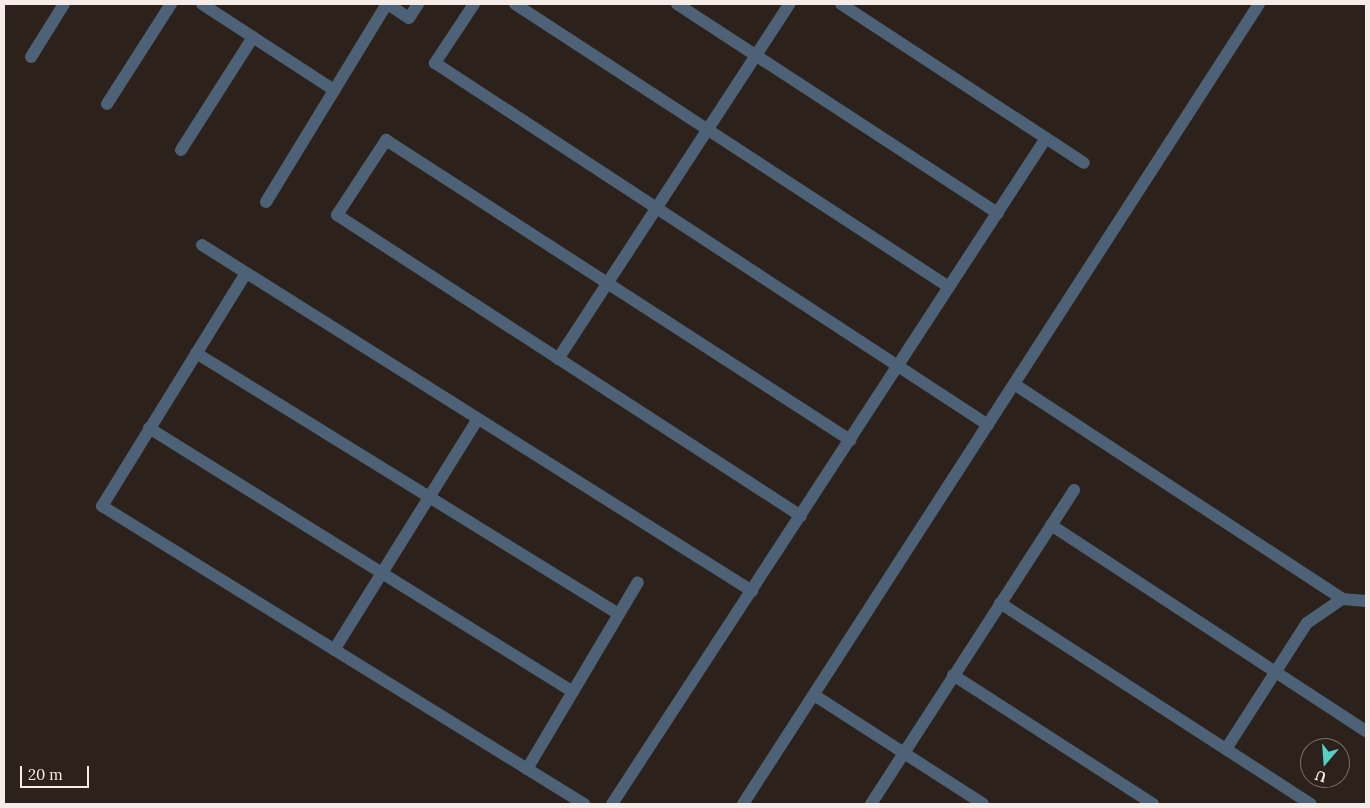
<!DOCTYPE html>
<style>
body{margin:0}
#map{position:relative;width:1370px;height:808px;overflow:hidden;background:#2d211b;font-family:Lora,serif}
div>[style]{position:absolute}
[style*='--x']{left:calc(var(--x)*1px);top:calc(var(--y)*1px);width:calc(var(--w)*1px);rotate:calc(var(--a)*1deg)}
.minor>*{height:12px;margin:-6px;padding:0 6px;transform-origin:6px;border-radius:6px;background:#4d6276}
span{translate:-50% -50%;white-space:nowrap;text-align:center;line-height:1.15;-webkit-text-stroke:4.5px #2d211b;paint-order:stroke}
.frame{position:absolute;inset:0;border:5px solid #f5ece8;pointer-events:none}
.north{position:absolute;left:1300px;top:738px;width:50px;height:50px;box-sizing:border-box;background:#2d211b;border:1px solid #7d726d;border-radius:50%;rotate:198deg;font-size:14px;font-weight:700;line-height:20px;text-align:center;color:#f5ece8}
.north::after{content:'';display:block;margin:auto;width:18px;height:22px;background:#55cec6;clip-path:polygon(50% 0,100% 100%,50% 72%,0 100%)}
.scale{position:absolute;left:20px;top:766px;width:69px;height:22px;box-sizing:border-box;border:2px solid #f5ece8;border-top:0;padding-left:6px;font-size:15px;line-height:18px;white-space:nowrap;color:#f5ece8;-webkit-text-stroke:4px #2d211b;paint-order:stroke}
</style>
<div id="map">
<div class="minor">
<i style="--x:202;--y:4;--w:158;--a:33.1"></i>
<i style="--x:388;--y:4;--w:25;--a:34"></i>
<i style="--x:409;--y:18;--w:17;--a:-57"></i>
<i style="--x:474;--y:4;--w:71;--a:123.5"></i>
<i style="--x:435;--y:63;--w:661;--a:33.21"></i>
<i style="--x:515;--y:4;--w:518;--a:33.11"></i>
<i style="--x:677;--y:4;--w:383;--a:33.1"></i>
<i style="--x:841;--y:4;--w:290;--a:33.2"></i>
<i style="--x:31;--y:57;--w:62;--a:-58.1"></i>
<i style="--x:107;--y:104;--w:119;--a:-57.4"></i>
<i style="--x:181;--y:150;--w:134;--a:-57.5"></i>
<i style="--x:266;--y:202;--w:232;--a:-58.6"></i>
<i style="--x:202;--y:245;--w:650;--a:32.17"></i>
<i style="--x:246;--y:273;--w:274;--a:121.7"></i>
<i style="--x:102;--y:506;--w:567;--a:31.73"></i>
<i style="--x:196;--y:353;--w:497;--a:31.7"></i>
<i style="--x:558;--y:359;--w:424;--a:-56.9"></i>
<i style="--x:1014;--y:384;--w:392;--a:33.2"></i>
<i style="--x:149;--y:428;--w:499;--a:31.9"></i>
<i style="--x:801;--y:516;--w:553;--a:-147.03"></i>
<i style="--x:337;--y:215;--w:90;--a:-56.8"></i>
<i style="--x:386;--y:140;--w:553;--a:32.88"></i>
<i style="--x:1051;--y:525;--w:376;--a:33.2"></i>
<i style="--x:1000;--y:603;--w:370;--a:32.9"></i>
<i style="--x:334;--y:650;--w:272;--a:-58.1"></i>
<i style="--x:953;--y:675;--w:238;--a:32.8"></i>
<i style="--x:814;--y:695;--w:201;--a:32.8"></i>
<i style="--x:1226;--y:749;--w:150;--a:-57.3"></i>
<i style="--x:1307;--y:623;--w:42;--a:-34.4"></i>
<i style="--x:1342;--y:599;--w:24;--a:5"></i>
<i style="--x:527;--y:769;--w:217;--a:-59.3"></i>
<i style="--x:612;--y:804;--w:795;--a:-56.91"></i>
<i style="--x:743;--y:804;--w:952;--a:-57.18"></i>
<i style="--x:871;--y:804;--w:374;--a:-57.1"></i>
</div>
<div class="frame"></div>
<div class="north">U</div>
<div class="scale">20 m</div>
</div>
